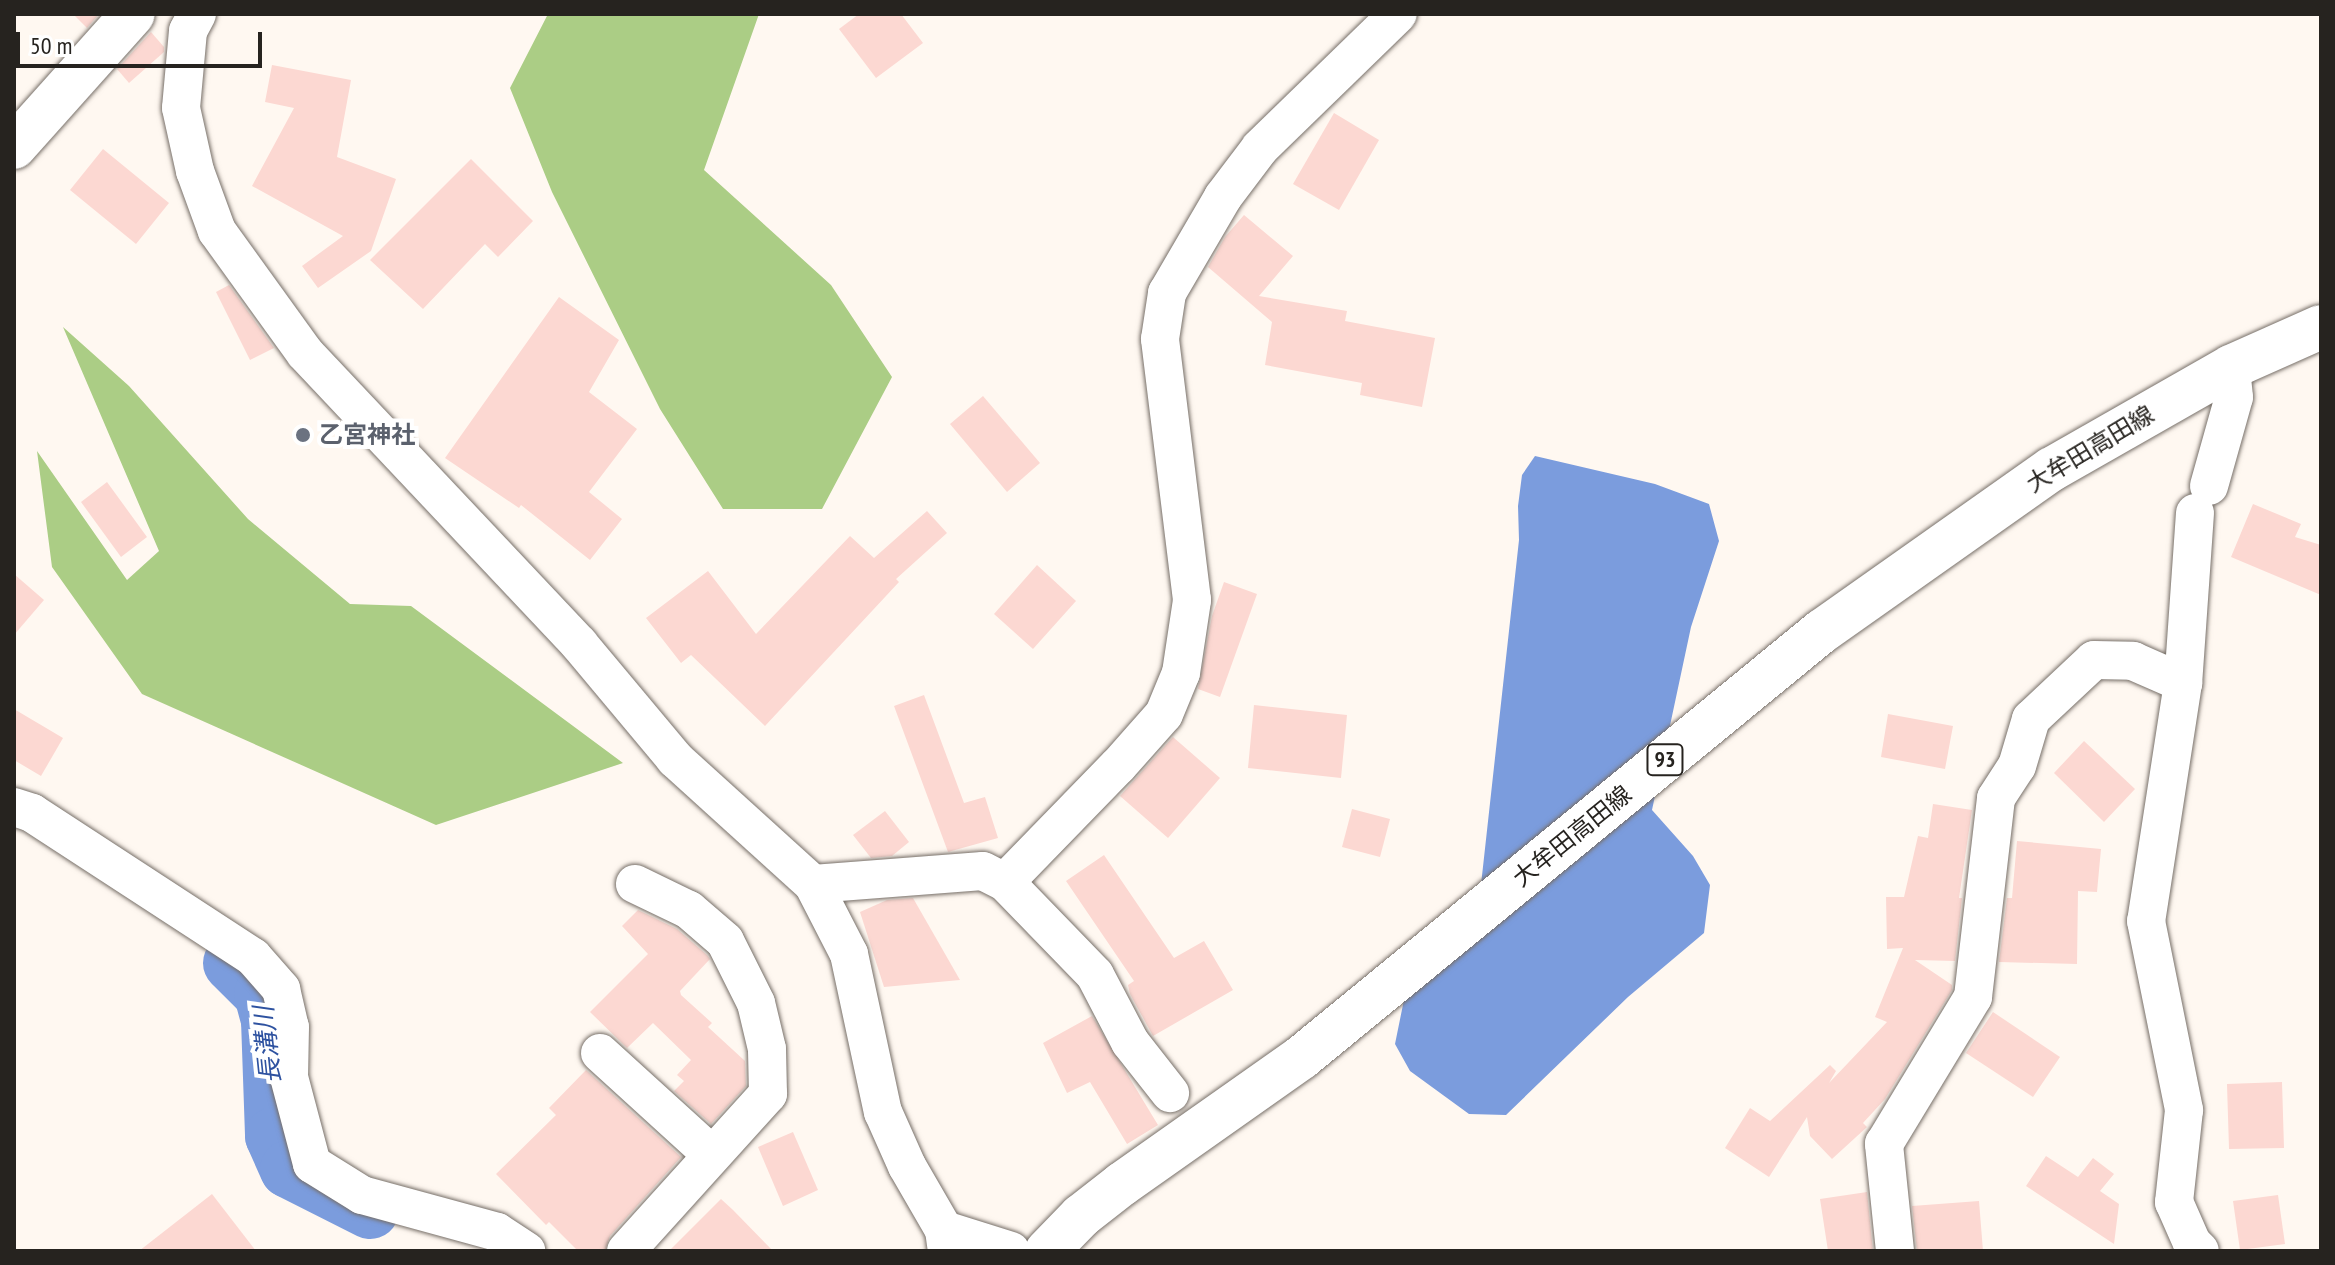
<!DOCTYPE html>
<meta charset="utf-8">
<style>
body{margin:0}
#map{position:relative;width:2335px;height:1265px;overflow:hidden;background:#fff8f1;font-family:"PT Sans Narrow","Noto Sans JP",sans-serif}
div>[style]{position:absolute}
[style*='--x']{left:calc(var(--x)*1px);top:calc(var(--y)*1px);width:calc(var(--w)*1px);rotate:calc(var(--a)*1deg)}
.forest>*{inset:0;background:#abcd85}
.water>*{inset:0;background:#7b9cdd}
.river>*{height:58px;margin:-29px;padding:0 29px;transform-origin:29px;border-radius:29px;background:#7b9cdd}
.building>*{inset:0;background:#fcd8d2}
.roads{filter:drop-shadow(0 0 2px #776f68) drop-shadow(0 0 2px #776f68)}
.minor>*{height:38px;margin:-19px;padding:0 19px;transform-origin:19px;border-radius:19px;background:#fff}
.primary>*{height:44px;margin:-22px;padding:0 22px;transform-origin:22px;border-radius:22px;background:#fff}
.dots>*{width:22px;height:22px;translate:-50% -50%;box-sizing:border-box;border:4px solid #fff;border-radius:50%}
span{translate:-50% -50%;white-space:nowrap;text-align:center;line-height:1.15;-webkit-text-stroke:8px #fff;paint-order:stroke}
.shield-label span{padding:2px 6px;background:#fff;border:2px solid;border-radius:6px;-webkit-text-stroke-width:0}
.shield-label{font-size:22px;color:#26231f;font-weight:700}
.worship-label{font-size:24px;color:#5b616d;font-weight:700}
.left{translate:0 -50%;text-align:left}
.street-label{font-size:24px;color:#26231f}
.water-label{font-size:26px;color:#2e52a0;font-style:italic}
.frame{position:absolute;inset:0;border:16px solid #26231f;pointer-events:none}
.scale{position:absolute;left:16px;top:32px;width:246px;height:36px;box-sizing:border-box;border:4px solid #26231f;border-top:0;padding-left:10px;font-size:24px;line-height:28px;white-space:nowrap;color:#26231f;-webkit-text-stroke:6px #fff;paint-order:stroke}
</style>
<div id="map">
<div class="forest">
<i style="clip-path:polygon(548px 14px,759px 14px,704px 170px,831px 285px,892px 377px,822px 509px,723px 509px,660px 409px,552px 192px,510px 88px)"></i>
<i style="clip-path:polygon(63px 327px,129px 386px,248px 519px,350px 604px,411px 606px,623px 763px,436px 825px,142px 694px,52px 567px,37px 451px,127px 580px,159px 551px)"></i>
</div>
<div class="water">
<i style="clip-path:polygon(1535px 456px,1655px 484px,1709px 504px,1719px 541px,1691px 627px,1652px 810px,1693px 856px,1710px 885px,1704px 933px,1628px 997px,1506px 1115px,1469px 1114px,1410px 1071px,1395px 1044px,1408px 980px,1479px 903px,1519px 540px,1518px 506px,1522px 475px)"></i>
</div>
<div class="river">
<i style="--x:232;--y:963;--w:44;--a:45"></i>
<i style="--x:263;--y:994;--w:27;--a:75"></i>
<i style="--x:270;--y:1020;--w:116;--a:88"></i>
<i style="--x:274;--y:1136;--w:36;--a:66"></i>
<i style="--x:289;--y:1169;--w:91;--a:26.8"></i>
</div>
<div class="building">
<i style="clip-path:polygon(73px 14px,99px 14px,87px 28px)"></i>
<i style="clip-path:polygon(859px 14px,901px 14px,923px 43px,876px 78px,839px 29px)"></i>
<i style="clip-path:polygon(151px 32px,164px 47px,164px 52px,129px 83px,117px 69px)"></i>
<i style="clip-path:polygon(272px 65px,351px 80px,337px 157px,396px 179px,371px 251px,318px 288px,302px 266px,343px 236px,252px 186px,294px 108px,265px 102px)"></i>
<i style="clip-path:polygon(1334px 113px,1379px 140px,1339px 210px,1293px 184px)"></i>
<i style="clip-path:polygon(103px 149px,169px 203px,136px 244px,70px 190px)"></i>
<i style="clip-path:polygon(471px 159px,533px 221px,498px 257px,485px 244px,423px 309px,370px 260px)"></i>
<i style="clip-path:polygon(1244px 215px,1293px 256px,1259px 296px,1347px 311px,1345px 321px,1435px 338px,1422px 407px,1360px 395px,1362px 383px,1265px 365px,1272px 322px,1208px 267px,1225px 237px)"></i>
<i style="clip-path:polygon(229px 285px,274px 348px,250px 360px,216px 292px)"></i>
<i style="clip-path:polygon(559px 297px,619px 340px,589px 392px,637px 429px,589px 492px,622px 519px,590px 560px,521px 505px,519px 508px,445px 458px)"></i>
<i style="clip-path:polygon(983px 396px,1040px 463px,1007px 492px,950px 424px)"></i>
<i style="clip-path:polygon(107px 482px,147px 537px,121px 557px,81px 502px)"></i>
<i style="clip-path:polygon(2253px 504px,2301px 524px,2295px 537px,2321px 545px,2321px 595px,2231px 557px)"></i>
<i style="clip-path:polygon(927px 511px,947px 533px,896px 579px,899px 582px,765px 726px,691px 655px,681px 663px,646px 618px,708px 571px,756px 634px,850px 536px,874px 558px)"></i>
<i style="clip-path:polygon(1037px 565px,1076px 601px,1033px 649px,994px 614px)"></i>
<i style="clip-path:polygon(14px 574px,44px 600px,14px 635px)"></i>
<i style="clip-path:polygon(1224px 582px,1257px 594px,1220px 697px,1198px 689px,1212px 616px)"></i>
<i style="clip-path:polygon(924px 695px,964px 803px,985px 797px,998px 838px,948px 852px,894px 706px)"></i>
<i style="clip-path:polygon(1254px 705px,1347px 715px,1341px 778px,1248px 768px)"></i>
<i style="clip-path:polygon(14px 709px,63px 738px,41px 776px,14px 760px)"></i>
<i style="clip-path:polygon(1888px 714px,1953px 726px,1945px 769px,1881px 757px)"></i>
<i style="clip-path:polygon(1173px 737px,1220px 778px,1168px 838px,1120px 796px)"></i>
<i style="clip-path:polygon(2084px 741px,2135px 789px,2104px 822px,2054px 773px)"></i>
<i style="clip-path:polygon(1933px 804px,1972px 810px,1959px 898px,1962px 898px,1955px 961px,1915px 960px,1952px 985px,1952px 990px,1885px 1099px,1863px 1123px,1867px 1127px,1832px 1159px,1810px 1136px,1807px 1117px,1769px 1177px,1725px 1148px,1750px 1108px,1770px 1121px,1830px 1065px,1836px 1071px,1829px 1083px,1887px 1022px,1875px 1017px,1903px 948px,1887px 949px,1886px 897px,1904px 897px,1918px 836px,1928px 838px)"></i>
<i style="clip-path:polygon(1352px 809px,1390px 819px,1380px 857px,1342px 847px)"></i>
<i style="clip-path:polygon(885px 811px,909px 842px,892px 856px,871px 858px,853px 835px)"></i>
<i style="clip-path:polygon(2017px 841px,2101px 849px,2097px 892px,2078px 891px,2077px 964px,1999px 962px,2007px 898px,2012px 898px)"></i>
<i style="clip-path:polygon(1104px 855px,1174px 958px,1204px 941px,1233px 990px,1153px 1036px,1130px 994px,1128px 985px,1134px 981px,1066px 881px)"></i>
<i style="clip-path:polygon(913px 898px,960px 980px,884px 987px,860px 912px,887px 900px)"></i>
<i style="clip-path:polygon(638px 910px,677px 929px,707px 955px,710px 959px,680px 991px,681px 995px,712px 1023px,708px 1027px,745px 1061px,746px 1086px,711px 1124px,674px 1091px,684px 1081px,677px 1075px,691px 1060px,653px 1023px,627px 1048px,590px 1012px,648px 954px,622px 926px)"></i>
<i style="clip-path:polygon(1993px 1012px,2060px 1057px,2033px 1097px,1966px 1053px)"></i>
<i style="clip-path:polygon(1092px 1016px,1158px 1125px,1127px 1144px,1090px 1082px,1067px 1093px,1043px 1043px)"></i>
<i style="clip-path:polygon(586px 1070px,681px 1157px,610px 1236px,605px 1251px,578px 1251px,549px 1222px,546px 1225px,496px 1174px,556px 1115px,549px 1108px)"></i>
<i style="clip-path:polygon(2282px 1082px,2284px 1148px,2229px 1149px,2227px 1084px)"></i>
<i style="clip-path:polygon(793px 1132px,818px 1190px,783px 1206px,758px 1147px)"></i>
<i style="clip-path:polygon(2046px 1156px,2078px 1177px,2093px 1158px,2114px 1174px,2100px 1191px,2119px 1204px,2114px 1244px,2026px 1186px)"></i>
<i style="clip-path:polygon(1867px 1192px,1873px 1251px,1828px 1251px,1820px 1199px)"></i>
<i style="clip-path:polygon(212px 1194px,256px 1251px,139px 1251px)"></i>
<i style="clip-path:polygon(2278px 1195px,2285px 1244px,2240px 1250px,2233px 1201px)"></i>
<i style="clip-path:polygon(721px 1199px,733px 1210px,773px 1251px,669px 1251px)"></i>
<i style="clip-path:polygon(1979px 1201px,1983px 1251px,1917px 1251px,1912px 1206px)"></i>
</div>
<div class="roads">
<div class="minor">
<i style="--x:197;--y:14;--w:19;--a:118"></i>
<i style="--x:188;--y:31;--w:77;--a:95.2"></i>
<i style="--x:181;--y:108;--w:65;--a:77.5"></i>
<i style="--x:195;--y:171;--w:64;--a:69.9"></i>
<i style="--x:217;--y:231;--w:150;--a:54.2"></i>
<i style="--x:305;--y:353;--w:400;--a:46.7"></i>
<i style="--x:579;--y:644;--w:150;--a:50.1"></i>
<i style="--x:675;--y:759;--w:186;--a:42.2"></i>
<i style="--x:813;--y:884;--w:79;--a:62.8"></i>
<i style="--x:849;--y:954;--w:162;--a:77.9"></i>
<i style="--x:883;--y:1112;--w:59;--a:66"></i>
<i style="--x:907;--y:1166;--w:74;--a:60"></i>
<i style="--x:944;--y:1230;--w:21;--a:82"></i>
<i style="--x:2209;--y:486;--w:92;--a:-74.3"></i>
<i style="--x:2234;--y:397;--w:30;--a:-96"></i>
<i style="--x:2195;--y:513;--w:170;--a:94"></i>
<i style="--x:2183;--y:683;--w:241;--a:98.8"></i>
<i style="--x:2146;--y:921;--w:193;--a:78.6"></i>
<i style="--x:2184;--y:1110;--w:93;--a:96.2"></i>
<i style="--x:2174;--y:1202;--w:45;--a:66.3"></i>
<i style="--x:2192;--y:1243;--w:11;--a:45"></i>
<i style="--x:14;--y:807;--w:19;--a:18"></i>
<i style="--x:32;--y:813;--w:264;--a:33.1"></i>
<i style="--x:253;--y:957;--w:43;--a:48.8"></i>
<i style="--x:281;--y:989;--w:39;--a:77"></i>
<i style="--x:290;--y:1027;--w:50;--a:91.1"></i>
<i style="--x:289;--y:1077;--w:90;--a:75.2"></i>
<i style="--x:312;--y:1164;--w:59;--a:31.8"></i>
<i style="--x:362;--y:1195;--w:140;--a:15.3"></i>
<i style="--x:497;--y:1232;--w:35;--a:33"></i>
<i style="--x:1005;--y:882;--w:162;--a:-45.8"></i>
<i style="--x:1118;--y:766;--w:69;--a:-48.5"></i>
<i style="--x:1164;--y:714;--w:44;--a:-67.5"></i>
<i style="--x:1181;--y:673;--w:74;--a:-81.4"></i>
<i style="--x:1192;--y:600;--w:263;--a:-97"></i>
<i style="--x:1160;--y:339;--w:47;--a:-81.3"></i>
<i style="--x:1167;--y:293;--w:111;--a:-59.7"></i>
<i style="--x:1223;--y:197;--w:61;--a:-52.9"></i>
<i style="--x:1260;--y:148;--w:192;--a:-44.2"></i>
<i style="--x:813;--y:884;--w:170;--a:-4.4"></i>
<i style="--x:983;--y:871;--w:25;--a:27"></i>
<i style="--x:1005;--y:882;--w:129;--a:45.9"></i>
<i style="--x:1095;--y:975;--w:76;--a:62.4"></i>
<i style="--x:1130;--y:1042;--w:65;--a:51.9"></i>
<i style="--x:600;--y:1053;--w:151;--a:42.3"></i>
<i style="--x:944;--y:1230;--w:70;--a:17.4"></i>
<i style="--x:626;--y:1251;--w:212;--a:-47.9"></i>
<i style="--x:768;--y:1094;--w:45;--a:-91.3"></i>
<i style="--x:767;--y:1049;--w:47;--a:-103.4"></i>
<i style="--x:756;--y:1003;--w:69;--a:-116.6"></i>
<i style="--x:725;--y:941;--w:48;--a:-139.3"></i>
<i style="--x:689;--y:910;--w:60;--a:-154.3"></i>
<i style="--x:1895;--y:1251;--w:108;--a:-95.9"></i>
<i style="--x:1884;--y:1144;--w:172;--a:-58.8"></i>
<i style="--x:1973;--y:997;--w:200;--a:-83.4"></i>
<i style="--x:1996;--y:798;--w:38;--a:-57"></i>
<i style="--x:2017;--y:766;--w:49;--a:-73.4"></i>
<i style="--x:2031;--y:719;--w:86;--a:-43.1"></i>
<i style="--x:2094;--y:660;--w:39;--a:1"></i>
<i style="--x:2133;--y:661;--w:55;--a:23.7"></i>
</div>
<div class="primary">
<i style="--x:14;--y:147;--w:178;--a:-48.2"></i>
<i style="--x:1047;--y:1251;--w:49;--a:-45.8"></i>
<i style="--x:1081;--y:1216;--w:52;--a:-38"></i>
<i style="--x:1122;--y:1184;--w:220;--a:-35.2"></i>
<i style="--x:1302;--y:1057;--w:672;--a:-39.33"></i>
<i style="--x:1822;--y:631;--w:281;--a:-35.2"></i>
<i style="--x:2052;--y:469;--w:206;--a:-29.7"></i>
<i style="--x:2231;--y:367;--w:98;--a:-24"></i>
</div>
</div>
<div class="dots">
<i style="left:303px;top:435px;background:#6b7280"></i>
</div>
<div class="shield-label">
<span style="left:1665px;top:760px">93</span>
</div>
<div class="worship-label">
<span class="left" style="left:319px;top:435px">乙宮神社</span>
</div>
<div class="street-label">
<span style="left:2090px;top:449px;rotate:-31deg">大牟田高田線</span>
<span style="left:1572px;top:836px;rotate:-39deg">大牟田高田線</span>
</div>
<div class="water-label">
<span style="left:267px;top:1045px;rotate:-96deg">長溝川</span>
</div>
<div class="frame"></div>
<div class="scale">50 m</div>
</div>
